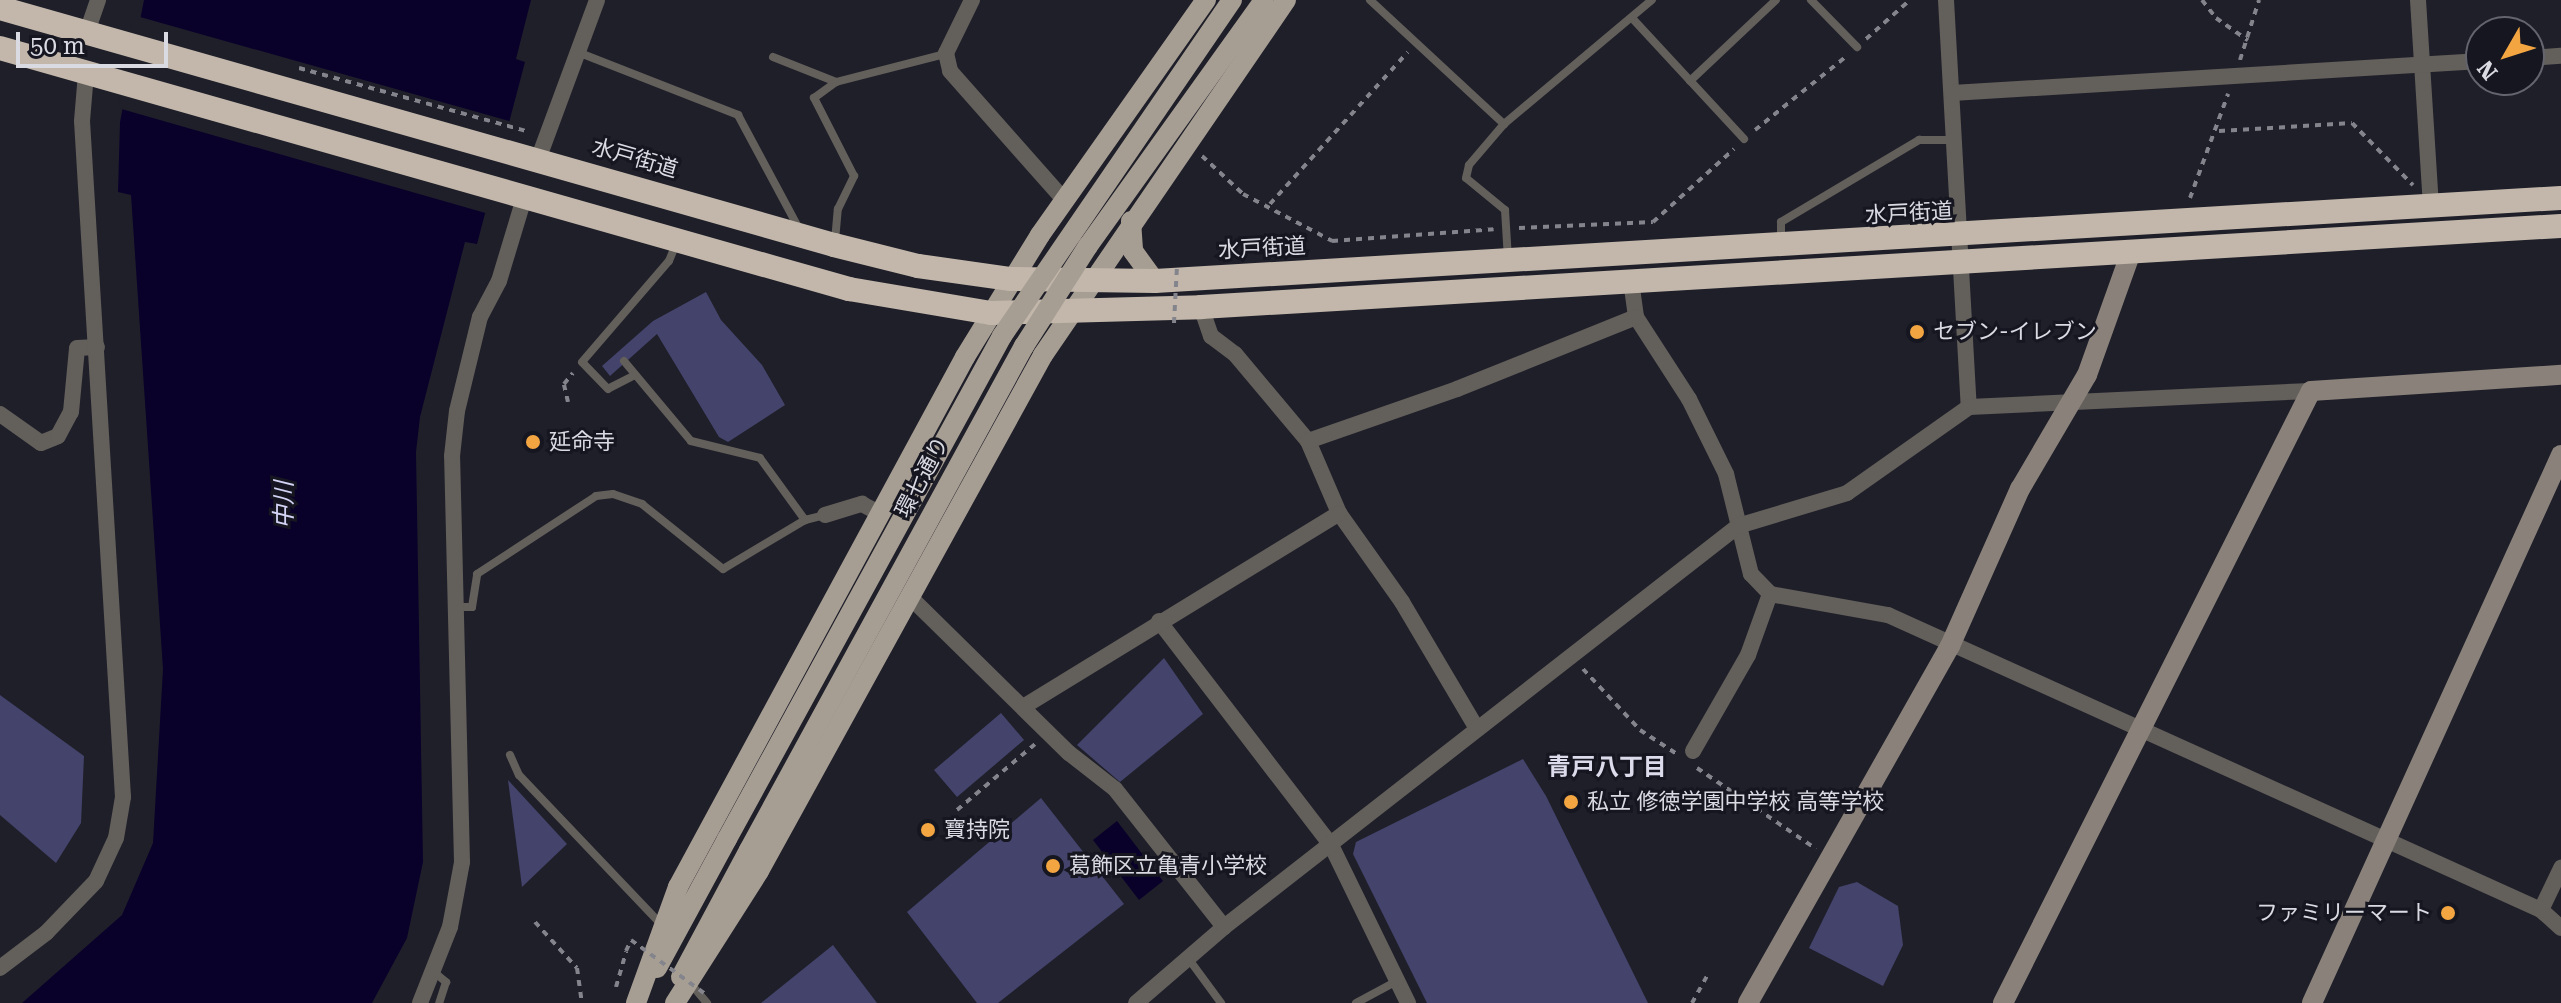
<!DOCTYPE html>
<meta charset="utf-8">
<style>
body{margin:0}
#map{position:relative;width:2561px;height:1003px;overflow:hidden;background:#1f1f2a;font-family:"Roboto Serif","Noto Sans JP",serif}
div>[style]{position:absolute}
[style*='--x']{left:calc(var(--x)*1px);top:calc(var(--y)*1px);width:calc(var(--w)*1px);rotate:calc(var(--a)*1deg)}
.green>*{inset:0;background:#44436b}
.water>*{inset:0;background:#0a012b}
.pier>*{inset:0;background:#1f1f2a}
.path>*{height:4px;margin-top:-2px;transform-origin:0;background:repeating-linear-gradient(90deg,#84848d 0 6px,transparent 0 12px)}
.lane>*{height:8px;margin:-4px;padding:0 4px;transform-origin:4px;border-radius:4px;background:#635f5a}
.street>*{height:16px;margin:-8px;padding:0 8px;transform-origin:8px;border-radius:8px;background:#635f5a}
.secondary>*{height:20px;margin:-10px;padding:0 10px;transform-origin:10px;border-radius:10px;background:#8a827a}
.primary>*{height:20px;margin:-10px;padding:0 10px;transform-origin:10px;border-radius:10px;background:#a79e93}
.highway>*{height:24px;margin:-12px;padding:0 12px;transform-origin:12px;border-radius:12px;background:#c2b7aa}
.path-bridge>*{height:4px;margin-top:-2px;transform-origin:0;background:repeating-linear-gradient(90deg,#84848d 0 6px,transparent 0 12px)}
.primary-bridge>*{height:20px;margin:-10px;padding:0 10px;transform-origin:10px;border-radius:10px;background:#a79e93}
.dots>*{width:22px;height:22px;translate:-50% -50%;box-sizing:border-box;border:4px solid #161621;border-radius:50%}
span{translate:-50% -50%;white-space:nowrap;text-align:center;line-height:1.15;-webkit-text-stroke:6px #161621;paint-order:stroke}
.street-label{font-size:22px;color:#dadae2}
.poi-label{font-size:22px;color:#dadae2}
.left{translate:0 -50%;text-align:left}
.right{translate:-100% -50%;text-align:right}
.water-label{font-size:24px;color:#d3d4f5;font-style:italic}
.neighbourhood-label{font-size:24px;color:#dbdbeb;font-weight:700}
.north{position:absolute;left:2465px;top:16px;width:80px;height:80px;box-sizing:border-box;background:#161621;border:2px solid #64646e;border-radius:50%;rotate:231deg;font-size:22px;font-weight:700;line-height:32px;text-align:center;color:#dadae2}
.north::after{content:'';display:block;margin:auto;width:28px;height:36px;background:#f2a541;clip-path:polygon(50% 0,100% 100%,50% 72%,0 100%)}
.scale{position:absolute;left:16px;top:32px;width:152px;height:36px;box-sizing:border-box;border:4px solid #dadae2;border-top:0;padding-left:10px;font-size:24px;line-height:28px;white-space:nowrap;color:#dadae2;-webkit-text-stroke:6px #161621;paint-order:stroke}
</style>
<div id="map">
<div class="green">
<i style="clip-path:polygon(706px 292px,721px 320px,762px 365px,785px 405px,728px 442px,719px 437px,657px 334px,610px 376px,602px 366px,653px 321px)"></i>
<i style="clip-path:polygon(1164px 658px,1203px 714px,1120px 782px,1077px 745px)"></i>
<i style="clip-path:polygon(0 695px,84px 756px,81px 823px,56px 863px,0 815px)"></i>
<i style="clip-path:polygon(1001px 713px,1024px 740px,957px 797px,934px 770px)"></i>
<i style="clip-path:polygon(1523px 759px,1546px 796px,1648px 1003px,1427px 1003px,1353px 854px,1356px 842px)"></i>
<i style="clip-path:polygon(508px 780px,567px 844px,522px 887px)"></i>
<i style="clip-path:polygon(1041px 798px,1124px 904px,998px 1003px,977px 1003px,907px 912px)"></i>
<i style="clip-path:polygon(1857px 882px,1898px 906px,1903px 945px,1883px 986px,1809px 948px,1839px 887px)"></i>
<i style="clip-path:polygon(833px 945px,877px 1003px,761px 1003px)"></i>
</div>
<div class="water">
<i style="clip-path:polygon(144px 0,531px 0,516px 59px,525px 62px,477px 244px,465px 242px,420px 417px,416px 452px,423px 862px,407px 938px,372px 1003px,22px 1003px,122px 915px,153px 843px,163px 669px,131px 195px,118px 192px,120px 122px)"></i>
<i style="clip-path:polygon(1117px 821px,1163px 881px,1139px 900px,1093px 840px)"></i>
</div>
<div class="pier">
<i style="clip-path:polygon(133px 15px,513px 122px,489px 214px,118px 108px)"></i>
</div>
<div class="path">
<i style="--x:2202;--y:0;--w:23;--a:52"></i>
<i style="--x:2216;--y:18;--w:39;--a:35"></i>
<i style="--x:1866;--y:39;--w:59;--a:-41.6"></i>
<i style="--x:2240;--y:60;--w:63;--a:-72.4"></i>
<i style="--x:299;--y:68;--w:239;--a:15.5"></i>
<i style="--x:1755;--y:130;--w:119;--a:-38.9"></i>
<i style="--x:2219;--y:131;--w:133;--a:-3.4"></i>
<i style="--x:2352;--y:123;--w:87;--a:45.5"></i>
<i style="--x:1202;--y:156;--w:56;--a:42.8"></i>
<i style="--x:1243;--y:194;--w:101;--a:27.8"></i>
<i style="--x:1332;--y:241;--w:162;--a:-4.2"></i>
<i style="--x:2190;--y:198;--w:111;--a:-69.9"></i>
<i style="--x:1270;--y:204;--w:205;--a:-47.8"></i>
<i style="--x:1519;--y:228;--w:134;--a:-2.6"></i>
<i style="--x:1653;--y:222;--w:109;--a:-42"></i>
<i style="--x:568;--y:402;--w:18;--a:-103"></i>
<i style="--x:564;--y:384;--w:14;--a:-51"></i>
<i style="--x:1583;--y:669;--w:83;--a:46.9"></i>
<i style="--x:1640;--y:730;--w:44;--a:33"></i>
<i style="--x:1697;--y:768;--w:144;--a:34.2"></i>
<i style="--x:957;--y:810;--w:102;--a:-40.2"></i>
<i style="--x:535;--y:922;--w:62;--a:47.6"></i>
<i style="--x:577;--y:968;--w:35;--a:82"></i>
<i style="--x:616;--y:987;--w:37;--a:-74"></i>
<i style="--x:1692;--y:1003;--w:35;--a:-61"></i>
</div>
<div class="lane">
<i style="--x:1370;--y:0;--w:183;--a:42.8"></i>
<i style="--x:1811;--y:0;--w:66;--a:45.6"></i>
<i style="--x:1632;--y:18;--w:165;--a:47.2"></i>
<i style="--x:580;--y:53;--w:170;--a:21.4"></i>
<i style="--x:738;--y:115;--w:129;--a:61.8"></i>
<i style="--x:773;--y:57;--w:68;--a:21.6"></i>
<i style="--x:1690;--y:81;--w:118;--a:-43.3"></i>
<i style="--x:835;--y:241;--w:32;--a:-85"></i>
<i style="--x:838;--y:209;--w:37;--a:-64"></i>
<i style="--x:854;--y:176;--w:88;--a:-117.1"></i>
<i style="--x:814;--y:98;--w:27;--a:-36"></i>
<i style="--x:836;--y:82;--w:113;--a:-14.4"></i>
<i style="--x:1781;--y:241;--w:19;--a:-90"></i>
<i style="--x:1781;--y:222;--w:161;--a:-30.7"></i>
<i style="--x:1919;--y:140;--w:34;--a:0"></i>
<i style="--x:1508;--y:259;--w:49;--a:-93.5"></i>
<i style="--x:1505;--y:210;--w:50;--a:-140.6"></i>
<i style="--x:1466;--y:178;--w:13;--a:-77"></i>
<i style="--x:1469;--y:165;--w:54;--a:-49.5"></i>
<i style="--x:1504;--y:124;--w:193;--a:-40"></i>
<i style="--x:624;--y:361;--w:104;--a:50.1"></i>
<i style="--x:691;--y:441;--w:71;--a:13.8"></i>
<i style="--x:760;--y:458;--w:77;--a:54"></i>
<i style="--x:635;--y:375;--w:30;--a:153"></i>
<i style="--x:608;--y:389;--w:37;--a:-134"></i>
<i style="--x:582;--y:362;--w:133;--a:-49.3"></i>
<i style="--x:669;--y:261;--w:18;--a:-68"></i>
<i style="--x:456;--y:607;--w:16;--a:0"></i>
<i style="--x:472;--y:607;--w:33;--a:-81"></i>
<i style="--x:477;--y:574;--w:142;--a:-33.2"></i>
<i style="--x:596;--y:496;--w:17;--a:-7"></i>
<i style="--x:613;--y:494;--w:31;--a:19"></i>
<i style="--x:642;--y:504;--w:104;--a:38.7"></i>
<i style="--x:723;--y:569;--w:96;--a:-30.9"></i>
<i style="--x:805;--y:520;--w:21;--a:-14"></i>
<i style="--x:510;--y:755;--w:22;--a:66"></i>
<i style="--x:519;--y:775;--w:206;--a:46.4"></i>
<i style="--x:1188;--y:958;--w:56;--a:53.7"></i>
<i style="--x:434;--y:972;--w:16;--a:40"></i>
<i style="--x:446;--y:982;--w:22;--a:108"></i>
<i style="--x:691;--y:984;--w:25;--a:50"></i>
<i style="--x:1356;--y:1003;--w:47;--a:-28.2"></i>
</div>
<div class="street">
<i style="--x:972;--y:0;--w:59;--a:116.1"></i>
<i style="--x:946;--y:53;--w:18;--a:77"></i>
<i style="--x:950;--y:71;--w:172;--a:48.5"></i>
<i style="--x:1946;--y:0;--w:408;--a:86.8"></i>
<i style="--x:2418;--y:0;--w:205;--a:86.4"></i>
<i style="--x:87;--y:32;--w:34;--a:-71"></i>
<i style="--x:2529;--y:58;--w:32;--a:-4"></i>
<i style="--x:1952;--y:93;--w:530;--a:-3.46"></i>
<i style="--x:539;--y:157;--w:167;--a:-69.7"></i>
<i style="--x:1631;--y:281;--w:36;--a:82"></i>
<i style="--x:1636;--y:317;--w:98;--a:57.1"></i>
<i style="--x:1689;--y:399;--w:84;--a:63.7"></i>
<i style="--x:1726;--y:474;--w:103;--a:76"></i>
<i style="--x:1751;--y:574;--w:28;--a:46"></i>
<i style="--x:1770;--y:594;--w:120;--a:10.1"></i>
<i style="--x:1888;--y:615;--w:717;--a:24.31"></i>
<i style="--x:2541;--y:910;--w:27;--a:42"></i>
<i style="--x:1201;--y:307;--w:31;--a:71"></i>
<i style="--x:1211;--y:336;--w:30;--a:37"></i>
<i style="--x:1235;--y:354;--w:114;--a:50"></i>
<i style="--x:1308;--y:441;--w:78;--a:66.7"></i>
<i style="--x:1339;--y:513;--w:109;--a:54.7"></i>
<i style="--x:1402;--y:602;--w:147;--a:59.4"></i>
<i style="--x:0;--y:414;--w:50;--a:35.3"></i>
<i style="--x:41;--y:443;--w:18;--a:-22"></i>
<i style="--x:58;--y:436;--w:27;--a:-62"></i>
<i style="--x:71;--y:412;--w:64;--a:-84.6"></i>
<i style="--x:77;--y:348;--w:20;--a:-3"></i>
<i style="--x:1308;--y:441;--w:158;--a:-19.2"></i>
<i style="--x:1457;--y:389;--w:193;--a:-21.9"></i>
<i style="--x:825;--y:515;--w:39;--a:-17"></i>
<i style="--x:862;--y:504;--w:21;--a:28"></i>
<i style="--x:910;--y:597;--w:223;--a:44.5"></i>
<i style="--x:1069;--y:753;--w:58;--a:38"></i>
<i style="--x:1115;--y:789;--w:176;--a:51.7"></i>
<i style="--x:1159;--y:621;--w:282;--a:52.5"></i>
<i style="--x:1331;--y:845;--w:176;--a:64"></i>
<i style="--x:1023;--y:707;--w:371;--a:-31.5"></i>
<i style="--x:1693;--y:751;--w:111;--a:-60.2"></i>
<i style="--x:1748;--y:655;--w:65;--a:-70.2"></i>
<i style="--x:2541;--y:910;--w:47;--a:-64.5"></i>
<i style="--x:0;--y:968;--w:58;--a:-37.3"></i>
<i style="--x:46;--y:933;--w:72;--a:-46.1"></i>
<i style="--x:96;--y:881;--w:47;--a:-65.1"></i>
<i style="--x:116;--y:838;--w:42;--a:-80.3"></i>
<i style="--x:123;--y:797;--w:677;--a:-93.47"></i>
<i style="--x:82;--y:121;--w:48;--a:-85.2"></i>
<i style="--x:420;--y:1003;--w:82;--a:-68.5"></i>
<i style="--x:450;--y:927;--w:66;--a:-79.5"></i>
<i style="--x:462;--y:862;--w:406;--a:-91.4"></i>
<i style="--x:452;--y:456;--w:45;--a:-83.7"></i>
<i style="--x:457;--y:411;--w:97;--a:-76.3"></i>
<i style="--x:480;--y:317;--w:41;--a:-62.2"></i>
<i style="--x:499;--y:281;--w:90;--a:-73.2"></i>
<i style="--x:1136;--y:1003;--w:116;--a:-40.8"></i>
<i style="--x:1224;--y:927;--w:652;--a:-37.96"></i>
<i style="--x:1738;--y:526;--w:114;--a:-16.8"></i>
<i style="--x:1847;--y:493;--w:149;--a:-35.2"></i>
<i style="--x:1969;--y:407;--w:342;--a:-2.7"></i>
</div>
<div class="secondary">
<i style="--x:1748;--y:1003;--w:410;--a:-60.5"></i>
<i style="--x:1950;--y:646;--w:172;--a:-66"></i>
<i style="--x:2020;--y:489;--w:132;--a:-59.6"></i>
<i style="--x:2087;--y:375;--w:131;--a:-70.3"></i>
<i style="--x:2003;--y:1003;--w:685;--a:-63.29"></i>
<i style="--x:2311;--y:391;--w:251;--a:-3.7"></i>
<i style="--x:2312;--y:1003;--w:602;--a:-65.56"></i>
</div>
<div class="primary">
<i style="--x:1131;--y:221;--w:30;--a:86"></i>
<i style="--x:1133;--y:251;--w:37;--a:54"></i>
<i style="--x:657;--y:968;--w:147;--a:-61.5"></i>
<i style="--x:681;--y:977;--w:144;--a:-61.8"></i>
<i style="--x:636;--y:1003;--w:123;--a:-70.1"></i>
<i style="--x:678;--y:887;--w:603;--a:-61.56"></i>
<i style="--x:965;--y:357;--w:143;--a:-58.4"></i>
<i style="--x:1040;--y:235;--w:288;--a:-54.8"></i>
<i style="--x:675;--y:1003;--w:156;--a:-57.5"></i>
<i style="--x:759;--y:871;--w:589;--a:-61.17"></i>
<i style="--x:1043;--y:355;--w:430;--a:-55.6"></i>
</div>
<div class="highway">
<i style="--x:0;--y:8;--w:867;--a:15.86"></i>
<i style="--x:834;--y:245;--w:87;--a:14"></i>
<i style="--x:918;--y:266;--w:94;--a:8"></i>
<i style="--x:1011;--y:279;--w:144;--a:0.8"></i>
<i style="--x:1155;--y:281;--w:1408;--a:-3.38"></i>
<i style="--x:0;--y:48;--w:883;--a:15.85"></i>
<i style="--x:849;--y:289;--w:144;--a:9.6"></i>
<i style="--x:991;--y:313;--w:210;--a:-1.6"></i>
<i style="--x:1201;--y:307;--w:1362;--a:-3.41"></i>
</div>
<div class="path-bridge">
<i style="--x:1174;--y:323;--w:58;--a:-87"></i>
<i style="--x:626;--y:951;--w:12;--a:-66"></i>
<i style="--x:631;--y:940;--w:95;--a:36"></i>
</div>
<div class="primary-bridge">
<i style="--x:727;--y:839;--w:573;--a:-61.33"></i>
<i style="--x:1002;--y:336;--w:407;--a:-55.6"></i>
<i style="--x:749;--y:850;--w:574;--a:-61.38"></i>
<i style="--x:1024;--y:346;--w:119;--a:-57.4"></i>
<i style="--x:1088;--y:246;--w:302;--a:-54.4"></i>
</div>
<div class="dots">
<i style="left:1917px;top:332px;background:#f2a541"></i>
<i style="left:533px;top:442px;background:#f2a541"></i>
<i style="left:1571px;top:802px;background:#f2a541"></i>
<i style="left:928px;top:830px;background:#f2a541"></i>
<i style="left:1053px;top:866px;background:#f2a541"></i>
<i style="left:2448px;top:913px;background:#f2a541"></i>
</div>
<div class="street-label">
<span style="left:635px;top:158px;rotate:16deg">水戸街道</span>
<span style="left:1909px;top:213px;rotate:-3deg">水戸街道</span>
<span style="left:1262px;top:248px;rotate:-3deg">水戸街道</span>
<span style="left:922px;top:477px;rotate:-62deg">環七通り</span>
</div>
<div class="poi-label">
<span class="left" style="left:1933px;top:332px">セブン-イレブン</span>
<span class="left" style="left:549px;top:442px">延命寺</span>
<span class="left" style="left:1587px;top:802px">私立 修徳学園中学校 高等学校</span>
<span class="left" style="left:944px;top:830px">寶持院</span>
<span class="left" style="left:1069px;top:866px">葛飾区立亀青小学校</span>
<span class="right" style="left:2432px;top:913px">ファミリーマート</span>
</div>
<div class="water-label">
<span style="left:285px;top:505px;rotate:-90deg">中川</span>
</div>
<div class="neighbourhood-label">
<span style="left:1607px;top:768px">青戸八丁目</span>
</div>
<div class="north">N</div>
<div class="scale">50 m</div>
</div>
